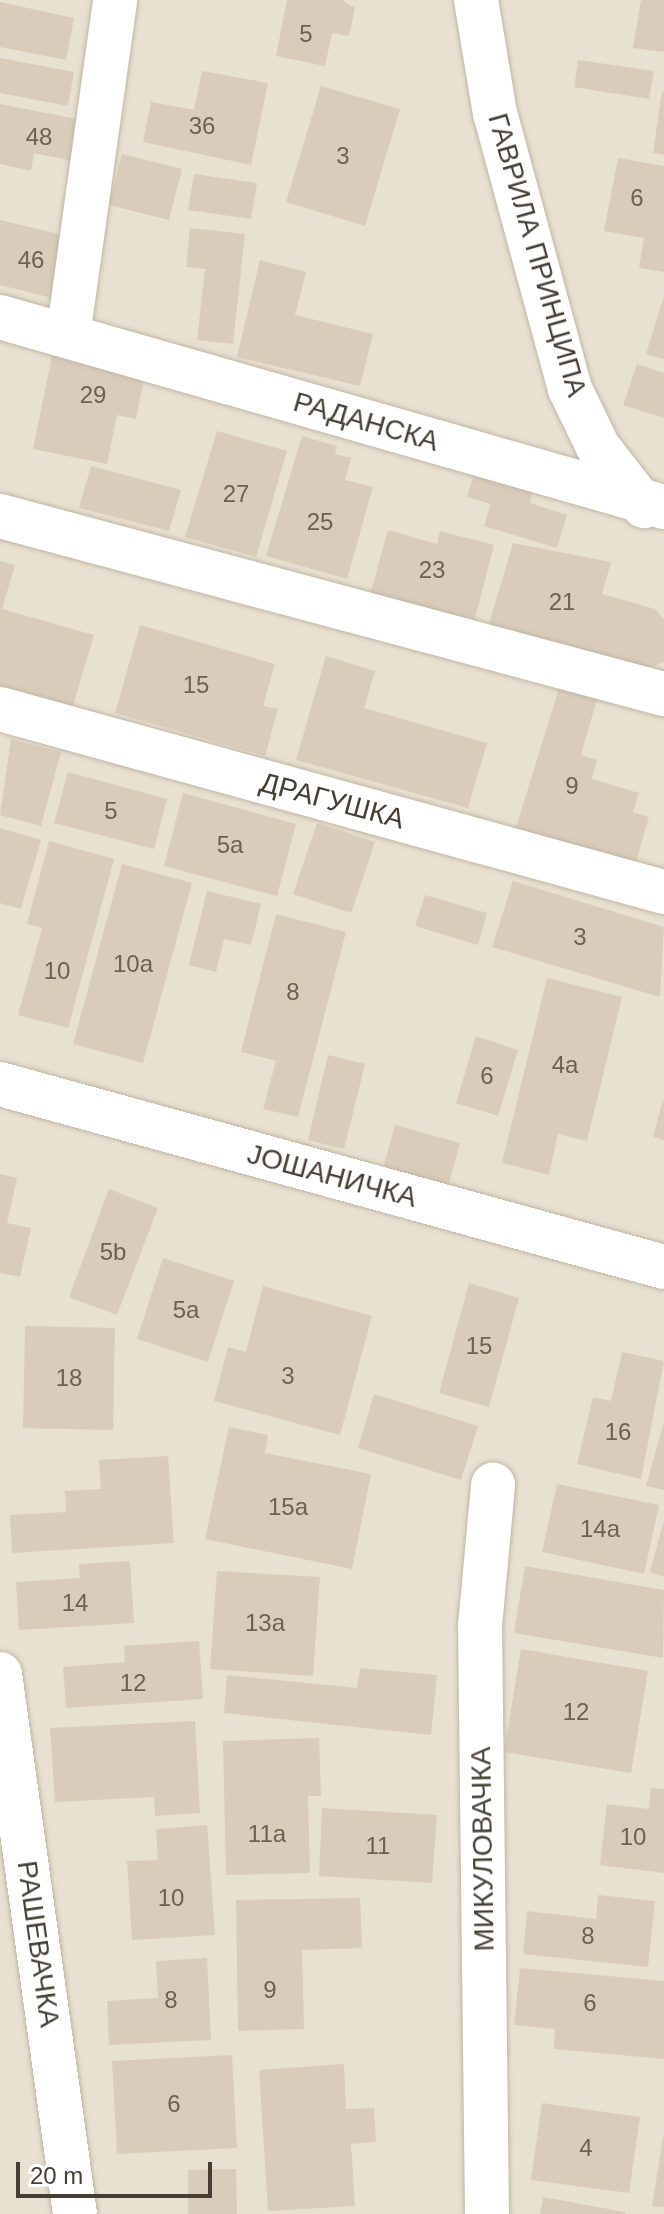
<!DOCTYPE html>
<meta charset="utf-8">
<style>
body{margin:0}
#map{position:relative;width:664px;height:2214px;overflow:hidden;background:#f4eee3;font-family:Arial,sans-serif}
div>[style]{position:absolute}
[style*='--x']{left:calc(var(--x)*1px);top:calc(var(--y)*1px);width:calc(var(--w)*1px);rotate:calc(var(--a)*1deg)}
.residential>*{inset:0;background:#e8e0d0}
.building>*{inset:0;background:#daccba}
.roads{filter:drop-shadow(0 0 2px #c0b6a5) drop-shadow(0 0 2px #c0b6a5)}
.minor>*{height:44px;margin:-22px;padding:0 22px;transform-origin:22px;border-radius:22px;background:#fff}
span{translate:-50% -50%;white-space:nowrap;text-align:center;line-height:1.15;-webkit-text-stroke:6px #fff;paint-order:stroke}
.number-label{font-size:24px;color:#6b6255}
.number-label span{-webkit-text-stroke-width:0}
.street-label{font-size:28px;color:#463e33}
.scale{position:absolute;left:16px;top:2162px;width:196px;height:36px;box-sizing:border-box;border:4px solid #463e33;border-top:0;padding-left:10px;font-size:24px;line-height:28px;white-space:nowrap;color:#463e33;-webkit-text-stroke:6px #fff;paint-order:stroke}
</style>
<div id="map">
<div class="residential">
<i style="clip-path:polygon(0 0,664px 0,664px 2214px,0 2214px)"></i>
</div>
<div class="building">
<i style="clip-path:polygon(287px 0,342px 0,355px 8px,349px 36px,332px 33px,325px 66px,276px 56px)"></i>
<i style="clip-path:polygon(641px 0,664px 0,664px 52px,633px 48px)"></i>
<i style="clip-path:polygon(0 2px,74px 18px,66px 60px,0 47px)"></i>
<i style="clip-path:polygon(0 58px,74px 72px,68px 106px,0 93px)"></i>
<i style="clip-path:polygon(578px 60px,654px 71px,649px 99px,574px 87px)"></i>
<i style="clip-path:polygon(202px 71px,268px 83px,251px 165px,143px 142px,151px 102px,194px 110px)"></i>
<i style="clip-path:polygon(321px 86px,400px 109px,365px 226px,286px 202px)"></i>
<i style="clip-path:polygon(662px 91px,664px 91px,664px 155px,653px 153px)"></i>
<i style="clip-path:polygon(0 104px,82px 120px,73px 161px,34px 153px,31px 171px,0 164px)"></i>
<i style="clip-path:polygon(122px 154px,182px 169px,169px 220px,109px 205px)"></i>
<i style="clip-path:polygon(618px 158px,664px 166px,664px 272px,639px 268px,644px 238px,604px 231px)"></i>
<i style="clip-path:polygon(194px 174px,257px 183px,251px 219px,188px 210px)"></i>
<i style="clip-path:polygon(0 220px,67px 236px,52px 298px,0 285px)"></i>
<i style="clip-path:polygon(190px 228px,245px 234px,233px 344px,197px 340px,205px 269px,186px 267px)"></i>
<i style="clip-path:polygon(260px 260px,306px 272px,295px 315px,373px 334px,360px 386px,237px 357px)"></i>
<i style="clip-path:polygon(664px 296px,664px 359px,646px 354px)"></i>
<i style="clip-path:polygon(52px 356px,145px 375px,136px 419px,117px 415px,107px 464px,33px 449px)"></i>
<i style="clip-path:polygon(637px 364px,664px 373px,664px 418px,623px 405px)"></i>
<i style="clip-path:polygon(217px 431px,287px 451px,256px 557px,185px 537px)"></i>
<i style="clip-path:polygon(302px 436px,337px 446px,335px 454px,351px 458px,345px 480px,373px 487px,347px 579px,266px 556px)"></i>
<i style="clip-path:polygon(91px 466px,181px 490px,169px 531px,79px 508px)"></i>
<i style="clip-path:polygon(475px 470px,534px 488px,530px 503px,567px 515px,557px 548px,484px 526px,491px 504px,467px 497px)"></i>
<i style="clip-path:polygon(388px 530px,437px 544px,440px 531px,494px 545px,474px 622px,370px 595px)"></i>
<i style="clip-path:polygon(513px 543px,611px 562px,602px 594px,655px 609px,664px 619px,664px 662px,645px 670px,489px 624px)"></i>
<i style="clip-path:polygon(0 561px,15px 565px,2px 609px,94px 635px,72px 709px,0 687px)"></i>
<i style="clip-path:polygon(140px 625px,275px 664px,263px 706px,278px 709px,265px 756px,115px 713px)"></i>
<i style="clip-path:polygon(326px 656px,375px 671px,364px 708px,487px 743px,468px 808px,296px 760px)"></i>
<i style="clip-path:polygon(559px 688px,597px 699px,581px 755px,597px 760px,592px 779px,639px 793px,633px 812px,649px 817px,633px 871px,514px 834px)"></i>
<i style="clip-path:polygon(11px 739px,61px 752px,41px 826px,0 815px)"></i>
<i style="clip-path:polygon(68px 772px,167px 799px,154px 849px,54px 823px)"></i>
<i style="clip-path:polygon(183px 793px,296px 824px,277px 896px,164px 866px)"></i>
<i style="clip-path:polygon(317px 823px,375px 842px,351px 913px,293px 894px)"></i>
<i style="clip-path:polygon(0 828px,41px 840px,21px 909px,0 903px)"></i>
<i style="clip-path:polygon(49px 841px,114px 859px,68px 1028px,18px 1015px,42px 928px,27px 924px)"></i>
<i style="clip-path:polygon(122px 864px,192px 883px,143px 1063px,73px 1044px)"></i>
<i style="clip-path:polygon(513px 881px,664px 927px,660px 997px,492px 947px)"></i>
<i style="clip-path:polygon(207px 891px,261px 904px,251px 945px,224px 939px,216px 972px,189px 965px)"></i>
<i style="clip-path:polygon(425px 895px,487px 913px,478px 945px,415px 926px)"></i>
<i style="clip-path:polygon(276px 914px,346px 932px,298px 1117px,263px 1109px,276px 1061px,241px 1052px)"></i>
<i style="clip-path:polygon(547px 978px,622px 997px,587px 1141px,558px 1134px,549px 1175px,502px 1163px)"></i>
<i style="clip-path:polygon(476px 1036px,518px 1050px,498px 1116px,456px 1103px)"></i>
<i style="clip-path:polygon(328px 1055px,365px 1064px,344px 1149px,308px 1140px)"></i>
<i style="clip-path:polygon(663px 1100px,664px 1101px,664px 1140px,653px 1137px)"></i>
<i style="clip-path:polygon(395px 1125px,460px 1143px,448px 1186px,383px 1169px)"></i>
<i style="clip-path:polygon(0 1174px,17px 1178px,7px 1223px,31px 1228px,20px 1277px,0 1273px)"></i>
<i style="clip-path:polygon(109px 1189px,158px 1208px,117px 1315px,69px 1297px)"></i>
<i style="clip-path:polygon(163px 1258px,234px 1281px,208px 1362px,137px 1339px)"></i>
<i style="clip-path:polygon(469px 1283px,519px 1298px,489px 1407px,439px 1393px)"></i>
<i style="clip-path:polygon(263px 1286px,372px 1316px,340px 1435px,214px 1401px,228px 1347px,246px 1352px)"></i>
<i style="clip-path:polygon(25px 1326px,115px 1328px,113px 1430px,23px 1428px)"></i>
<i style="clip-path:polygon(622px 1352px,664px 1361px,641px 1479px,577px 1464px,593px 1397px,611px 1401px)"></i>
<i style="clip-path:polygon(374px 1394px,478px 1426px,461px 1480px,358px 1448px)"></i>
<i style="clip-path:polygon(664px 1422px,664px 1490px,646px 1486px)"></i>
<i style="clip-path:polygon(229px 1427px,268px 1435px,265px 1453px,371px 1474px,352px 1569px,205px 1539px)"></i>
<i style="clip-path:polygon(168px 1456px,174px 1543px,12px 1553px,10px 1515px,66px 1512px,65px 1491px,101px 1489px,99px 1460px)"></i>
<i style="clip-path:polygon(557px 1484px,659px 1505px,644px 1574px,542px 1552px)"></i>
<i style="clip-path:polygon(663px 1524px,664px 1524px,664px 1577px,650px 1572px)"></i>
<i style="clip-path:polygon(130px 1561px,134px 1623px,19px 1630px,16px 1582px,80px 1578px,79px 1564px)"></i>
<i style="clip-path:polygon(525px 1566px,664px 1590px,663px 1658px,514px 1633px)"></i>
<i style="clip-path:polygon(217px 1571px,320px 1577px,313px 1676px,210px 1669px)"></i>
<i style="clip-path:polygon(199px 1641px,203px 1699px,66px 1708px,63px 1667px,125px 1662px,124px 1646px)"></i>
<i style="clip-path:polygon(521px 1649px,648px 1671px,631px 1773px,504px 1752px)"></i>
<i style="clip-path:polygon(360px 1668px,437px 1675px,431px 1735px,224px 1713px,227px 1675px,357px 1688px)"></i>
<i style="clip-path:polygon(195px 1721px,200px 1813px,155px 1816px,154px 1797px,55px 1802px,50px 1728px)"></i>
<i style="clip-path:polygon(319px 1738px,321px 1796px,308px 1796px,310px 1873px,226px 1875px,223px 1741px)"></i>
<i style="clip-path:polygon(651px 1788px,664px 1789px,664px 1873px,600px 1865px,607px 1804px,649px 1809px)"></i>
<i style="clip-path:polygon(322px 1808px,437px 1815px,432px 1883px,319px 1876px)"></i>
<i style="clip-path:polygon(207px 1825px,215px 1935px,132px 1940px,127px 1861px,158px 1860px,156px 1829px)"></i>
<i style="clip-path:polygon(598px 1895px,655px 1901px,648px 1967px,523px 1954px,527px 1911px,596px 1919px)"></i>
<i style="clip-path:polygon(360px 1898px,362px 1948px,302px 1950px,304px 2029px,238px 2031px,236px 1900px)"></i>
<i style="clip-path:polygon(207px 1958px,211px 2040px,109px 2045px,107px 2001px,158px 1998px,156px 1961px)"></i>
<i style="clip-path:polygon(520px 1968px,664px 1981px,664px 2059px,554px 2049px,555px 2029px,514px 2025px)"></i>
<i style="clip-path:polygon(232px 2055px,237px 2148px,117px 2154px,112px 2061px)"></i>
<i style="clip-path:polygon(344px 2064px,346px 2109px,374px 2108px,376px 2142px,351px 2144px,355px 2206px,268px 2211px,259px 2070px)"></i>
<i style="clip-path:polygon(542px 2103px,640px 2117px,629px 2193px,531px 2180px)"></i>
<i style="clip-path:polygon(664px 2132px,664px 2207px,652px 2206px)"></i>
<i style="clip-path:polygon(236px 2169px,237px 2214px,188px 2214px,188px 2170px)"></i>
<i style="clip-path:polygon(543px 2197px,625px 2212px,625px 2214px,540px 2214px)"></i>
</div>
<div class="roads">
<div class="minor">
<i style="--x:476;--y:0;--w:115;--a:80.5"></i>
<i style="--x:495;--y:113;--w:286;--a:74.8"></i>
<i style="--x:570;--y:389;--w:64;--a:64.2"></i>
<i style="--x:598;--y:447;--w:75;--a:52.1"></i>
<i style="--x:0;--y:317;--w:691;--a:15.97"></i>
<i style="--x:68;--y:336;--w:339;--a:-82"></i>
<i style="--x:0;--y:516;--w:687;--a:15.01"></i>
<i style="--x:0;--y:709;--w:689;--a:15.41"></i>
<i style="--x:0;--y:1084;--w:689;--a:15.41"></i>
<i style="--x:0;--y:1674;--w:545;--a:82.09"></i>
<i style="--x:487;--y:2214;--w:588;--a:-90.68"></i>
<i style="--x:480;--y:1626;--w:142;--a:-84.7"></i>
</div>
</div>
<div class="number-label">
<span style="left:306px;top:34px">5</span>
<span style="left:202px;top:126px">36</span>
<span style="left:39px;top:137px">48</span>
<span style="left:343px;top:156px">3</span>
<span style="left:637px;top:198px">6</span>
<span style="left:31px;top:260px">46</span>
<span style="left:93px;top:395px">29</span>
<span style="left:236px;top:494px">27</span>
<span style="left:320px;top:522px">25</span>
<span style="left:432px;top:570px">23</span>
<span style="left:562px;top:602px">21</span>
<span style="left:196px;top:685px">15</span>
<span style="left:572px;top:786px">9</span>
<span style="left:111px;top:811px">5</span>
<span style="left:230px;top:845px">5a</span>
<span style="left:580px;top:937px">3</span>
<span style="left:133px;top:964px">10a</span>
<span style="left:57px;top:971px">10</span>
<span style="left:293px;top:992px">8</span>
<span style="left:565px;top:1065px">4a</span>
<span style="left:487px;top:1076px">6</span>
<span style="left:113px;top:1252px">5b</span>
<span style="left:186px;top:1310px">5a</span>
<span style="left:479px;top:1346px">15</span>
<span style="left:288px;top:1376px">3</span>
<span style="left:69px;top:1378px">18</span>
<span style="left:618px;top:1432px">16</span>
<span style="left:288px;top:1507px">15a</span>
<span style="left:600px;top:1529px">14a</span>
<span style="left:75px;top:1603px">14</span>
<span style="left:265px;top:1623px">13a</span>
<span style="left:133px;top:1683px">12</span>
<span style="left:576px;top:1712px">12</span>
<span style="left:267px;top:1834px">11a</span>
<span style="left:633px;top:1837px">10</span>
<span style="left:378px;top:1846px">11</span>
<span style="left:171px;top:1898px">10</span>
<span style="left:588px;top:1936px">8</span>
<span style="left:270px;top:1990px">9</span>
<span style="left:171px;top:2000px">8</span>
<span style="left:590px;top:2003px">6</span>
<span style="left:174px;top:2104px">6</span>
<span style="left:586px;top:2148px">4</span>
</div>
<div class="street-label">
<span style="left:537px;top:255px;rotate:74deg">ГАВРИЛА ПРИНЦИПА</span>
<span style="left:366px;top:422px;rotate:16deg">РАДАНСКА</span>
<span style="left:332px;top:801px;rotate:15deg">ДРАГУШКА</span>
<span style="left:332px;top:1176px;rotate:15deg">ЈОШАНИЧКА</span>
<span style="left:483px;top:1849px;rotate:-91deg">МИКУЛОВАЧКА</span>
<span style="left:38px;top:1944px;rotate:82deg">РАШЕВАЧКА</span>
</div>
<div class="scale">20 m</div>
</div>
